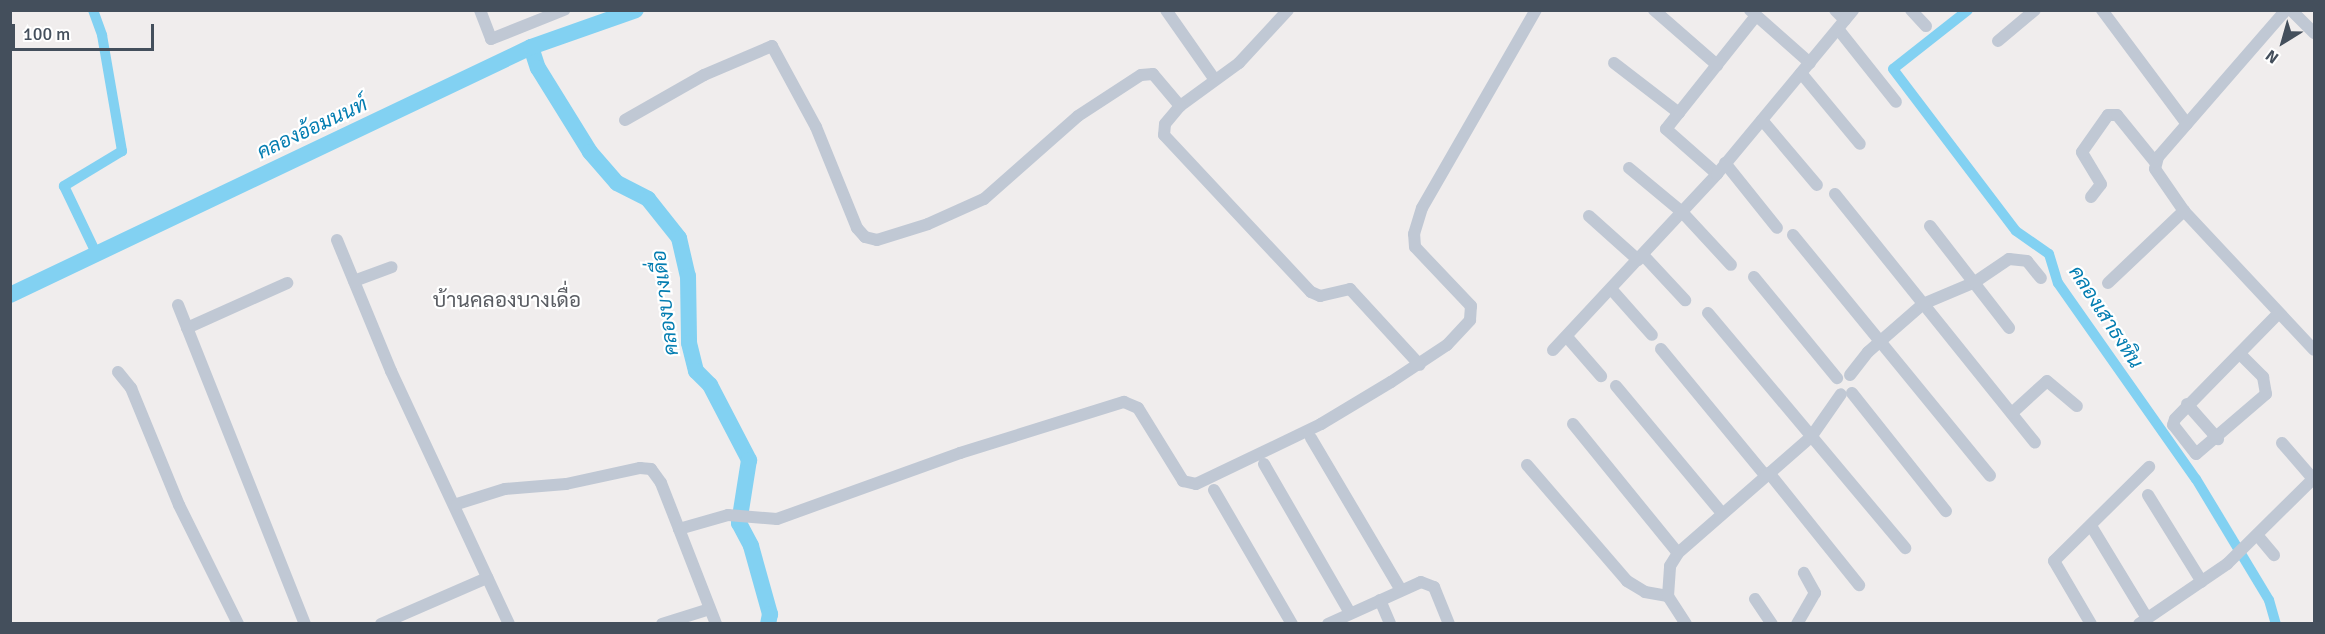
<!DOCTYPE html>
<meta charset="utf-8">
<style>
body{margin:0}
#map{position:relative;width:2325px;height:634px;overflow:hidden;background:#f0eded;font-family:Signika,Sarabun,sans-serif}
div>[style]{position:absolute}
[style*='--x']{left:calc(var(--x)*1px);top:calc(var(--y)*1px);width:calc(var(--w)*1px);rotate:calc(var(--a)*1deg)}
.canal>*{height:10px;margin:-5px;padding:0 5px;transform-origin:5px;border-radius:5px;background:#82d1f2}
.river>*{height:16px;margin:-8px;padding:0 8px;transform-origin:8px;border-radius:8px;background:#82d1f2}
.minor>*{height:12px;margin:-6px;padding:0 6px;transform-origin:6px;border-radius:6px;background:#c0c8d4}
span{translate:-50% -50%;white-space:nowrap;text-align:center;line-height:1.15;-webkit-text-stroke:4.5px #fff;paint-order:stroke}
.water-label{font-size:20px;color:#037db1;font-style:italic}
.quarter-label{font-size:21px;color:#5a5d63}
.frame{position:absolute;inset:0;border:12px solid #444f5c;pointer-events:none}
.north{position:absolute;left:2253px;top:12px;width:60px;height:60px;-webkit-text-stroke:4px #fff;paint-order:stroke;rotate:217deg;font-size:16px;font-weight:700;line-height:24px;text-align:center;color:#444f5c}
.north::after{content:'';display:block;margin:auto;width:21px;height:27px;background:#444f5c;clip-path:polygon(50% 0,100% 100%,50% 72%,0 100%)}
.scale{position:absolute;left:12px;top:24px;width:142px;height:27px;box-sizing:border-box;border:3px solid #444f5c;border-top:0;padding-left:8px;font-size:18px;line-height:21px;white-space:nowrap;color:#444f5c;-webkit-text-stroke:4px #fff;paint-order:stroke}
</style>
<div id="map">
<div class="canal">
<i style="--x:93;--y:10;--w:27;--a:70"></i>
<i style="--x:102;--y:35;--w:118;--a:80.2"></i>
<i style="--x:122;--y:151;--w:68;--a:148.9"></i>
<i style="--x:64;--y:186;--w:76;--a:64.4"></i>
<i style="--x:1968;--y:10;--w:95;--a:141.8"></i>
<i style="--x:1893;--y:69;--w:203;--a:52.8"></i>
<i style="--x:2016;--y:231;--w:40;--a:34.9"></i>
<i style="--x:2049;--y:254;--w:30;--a:73"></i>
<i style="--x:2058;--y:283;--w:240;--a:54.9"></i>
<i style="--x:2196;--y:479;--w:141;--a:58.9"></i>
<i style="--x:2269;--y:600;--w:25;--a:74"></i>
</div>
<div class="river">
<i style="--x:531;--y:47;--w:22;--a:72"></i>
<i style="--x:538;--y:68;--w:99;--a:58.2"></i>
<i style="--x:590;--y:152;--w:41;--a:48.9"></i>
<i style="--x:617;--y:183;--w:35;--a:27"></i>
<i style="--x:648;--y:199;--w:50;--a:51.5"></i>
<i style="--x:679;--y:238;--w:39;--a:77"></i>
<i style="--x:688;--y:276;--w:67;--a:89.1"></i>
<i style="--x:689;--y:343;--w:29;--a:76"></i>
<i style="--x:696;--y:371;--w:20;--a:45"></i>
<i style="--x:710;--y:385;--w:85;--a:62.5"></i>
<i style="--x:749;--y:460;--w:64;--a:99"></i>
<i style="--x:739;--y:523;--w:26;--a:62"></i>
<i style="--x:751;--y:546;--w:71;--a:74.4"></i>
<i style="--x:770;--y:614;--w:10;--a:101"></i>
<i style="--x:10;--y:295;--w:577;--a:-25.45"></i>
<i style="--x:531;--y:47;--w:111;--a:-19.4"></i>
</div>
<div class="minor">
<i style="--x:480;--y:10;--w:31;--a:69"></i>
<i style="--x:491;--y:39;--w:79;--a:-21.7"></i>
<i style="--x:1166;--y:10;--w:85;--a:55"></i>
<i style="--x:1288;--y:10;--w:72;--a:132.8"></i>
<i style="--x:1239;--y:63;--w:73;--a:143.9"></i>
<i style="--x:1180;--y:106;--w:23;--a:130"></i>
<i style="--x:1165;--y:124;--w:11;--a:95"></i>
<i style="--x:1164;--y:135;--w:215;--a:46.9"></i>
<i style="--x:1311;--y:292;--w:10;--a:24"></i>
<i style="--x:1320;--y:296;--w:31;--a:-13"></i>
<i style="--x:1350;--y:289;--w:103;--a:47.4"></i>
<i style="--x:1654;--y:10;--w:84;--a:41.1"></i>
<i style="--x:1750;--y:10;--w:80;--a:41.5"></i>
<i style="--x:1835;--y:10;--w:14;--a:45"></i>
<i style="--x:1911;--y:10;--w:22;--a:47"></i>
<i style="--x:2102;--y:10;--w:142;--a:53.3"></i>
<i style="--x:2286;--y:10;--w:195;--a:131"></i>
<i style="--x:2158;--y:157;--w:12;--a:104"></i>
<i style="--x:2155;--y:169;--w:51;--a:55.4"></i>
<i style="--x:2184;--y:211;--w:190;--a:46.9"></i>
<i style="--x:2291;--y:10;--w:33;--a:45"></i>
<i style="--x:1838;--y:29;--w:93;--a:51.5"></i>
<i style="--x:1998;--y:41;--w:48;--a:-40"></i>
<i style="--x:1614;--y:63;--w:82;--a:37.6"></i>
<i style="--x:1801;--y:73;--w:92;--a:50.3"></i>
<i style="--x:625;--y:120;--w:91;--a:-29.7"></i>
<i style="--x:704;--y:75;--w:74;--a:-23.1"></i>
<i style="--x:772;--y:46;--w:92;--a:61.5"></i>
<i style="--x:816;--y:127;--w:109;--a:67.9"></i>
<i style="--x:857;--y:228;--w:12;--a:48"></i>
<i style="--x:865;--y:237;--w:12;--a:14"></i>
<i style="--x:877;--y:240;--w:53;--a:-17.4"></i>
<i style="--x:928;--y:224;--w:61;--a:-24.1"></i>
<i style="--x:984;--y:199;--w:125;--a:-41.4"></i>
<i style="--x:1078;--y:116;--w:75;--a:-33.1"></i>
<i style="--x:1141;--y:75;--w:12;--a:-5"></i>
<i style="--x:1153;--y:74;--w:42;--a:49.8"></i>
<i style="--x:1762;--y:120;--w:85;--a:49.8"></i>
<i style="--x:1725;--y:163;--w:83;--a:51.3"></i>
<i style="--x:1629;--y:168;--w:69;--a:39.7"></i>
<i style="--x:1682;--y:212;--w:72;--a:47.2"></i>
<i style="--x:1717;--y:174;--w:68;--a:-138.6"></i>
<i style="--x:1666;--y:129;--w:144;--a:-51.5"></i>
<i style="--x:1835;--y:194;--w:319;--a:51.2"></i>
<i style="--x:2091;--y:197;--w:16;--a:-52"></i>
<i style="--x:2101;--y:184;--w:37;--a:-121"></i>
<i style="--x:2082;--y:152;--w:45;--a:-54.9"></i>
<i style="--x:2108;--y:115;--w:9;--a:0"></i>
<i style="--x:2117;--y:115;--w:60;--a:51"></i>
<i style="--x:1589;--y:216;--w:66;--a:41.9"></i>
<i style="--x:1930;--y:226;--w:129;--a:52.2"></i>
<i style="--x:1793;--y:235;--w:311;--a:50.7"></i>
<i style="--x:337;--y:240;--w:142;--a:67.6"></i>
<i style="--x:391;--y:371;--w:279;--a:65"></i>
<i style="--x:1643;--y:255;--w:62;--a:47"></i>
<i style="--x:1754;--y:277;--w:131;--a:50.6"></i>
<i style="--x:354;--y:281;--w:40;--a:-20.2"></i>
<i style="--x:2108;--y:283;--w:105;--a:-43.5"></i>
<i style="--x:1612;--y:290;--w:60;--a:48.4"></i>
<i style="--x:178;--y:305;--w:343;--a:68.3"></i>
<i style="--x:1708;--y:313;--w:307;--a:50"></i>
<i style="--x:187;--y:328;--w:110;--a:-24.2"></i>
<i style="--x:1567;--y:337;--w:52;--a:48.9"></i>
<i style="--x:1661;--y:349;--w:163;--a:50.5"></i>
<i style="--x:1553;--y:350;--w:241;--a:-47"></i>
<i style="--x:1717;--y:174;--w:213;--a:-50.3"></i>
<i style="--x:2240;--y:354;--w:33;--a:45"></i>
<i style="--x:2263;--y:377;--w:17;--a:80"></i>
<i style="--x:2266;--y:394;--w:92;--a:139.4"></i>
<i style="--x:2196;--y:454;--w:37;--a:-128"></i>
<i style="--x:2173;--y:425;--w:6;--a:-72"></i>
<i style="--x:2175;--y:419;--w:147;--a:-45.6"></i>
<i style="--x:118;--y:372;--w:21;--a:51"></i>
<i style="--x:131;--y:388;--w:126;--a:67.7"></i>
<i style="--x:179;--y:505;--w:133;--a:63.6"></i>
<i style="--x:1850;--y:375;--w:29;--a:-52"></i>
<i style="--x:1868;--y:352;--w:73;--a:-41.1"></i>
<i style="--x:1923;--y:304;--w:56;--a:-22.9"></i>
<i style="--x:1975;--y:282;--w:41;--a:-34.1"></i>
<i style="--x:2009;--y:259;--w:18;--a:6"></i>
<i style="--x:2027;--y:261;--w:22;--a:51"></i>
<i style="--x:1616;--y:386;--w:165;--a:50.2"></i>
<i style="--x:1852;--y:393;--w:151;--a:51.5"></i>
<i style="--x:2187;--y:404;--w:47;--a:48.5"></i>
<i style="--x:2012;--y:413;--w:47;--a:-42.4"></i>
<i style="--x:2047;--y:381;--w:39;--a:40"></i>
<i style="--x:1573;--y:424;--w:166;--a:50.9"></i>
<i style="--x:1311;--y:438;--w:177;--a:59.4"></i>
<i style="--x:2282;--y:443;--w:49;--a:49.1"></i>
<i style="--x:1264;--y:464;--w:172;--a:60"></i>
<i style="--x:1527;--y:465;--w:153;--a:49.2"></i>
<i style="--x:1627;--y:581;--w:21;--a:31"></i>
<i style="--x:1645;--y:592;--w:23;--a:10"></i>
<i style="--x:1769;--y:473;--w:144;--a:51.2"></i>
<i style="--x:1214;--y:490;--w:155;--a:59.8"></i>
<i style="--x:2148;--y:495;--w:102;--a:58.2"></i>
<i style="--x:457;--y:504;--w:50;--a:-17.4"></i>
<i style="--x:505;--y:489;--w:61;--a:-4.7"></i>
<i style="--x:566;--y:484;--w:76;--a:-12.2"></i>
<i style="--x:640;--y:468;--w:11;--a:5"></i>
<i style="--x:651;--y:469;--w:17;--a:54"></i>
<i style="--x:661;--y:483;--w:49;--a:68.6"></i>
<i style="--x:679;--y:529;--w:51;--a:-15.9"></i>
<i style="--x:728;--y:515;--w:49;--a:4.7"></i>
<i style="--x:777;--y:519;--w:195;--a:-19.8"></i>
<i style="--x:960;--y:453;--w:172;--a:-17.3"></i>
<i style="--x:1124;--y:402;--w:15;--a:23"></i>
<i style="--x:1138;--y:408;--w:86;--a:58.3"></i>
<i style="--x:1183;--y:481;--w:13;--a:13"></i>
<i style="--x:1196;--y:484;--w:139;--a:-25.6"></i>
<i style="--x:1321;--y:424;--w:82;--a:-31"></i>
<i style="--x:1391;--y:382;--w:67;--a:-33.5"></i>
<i style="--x:1447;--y:345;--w:34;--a:-47"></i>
<i style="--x:1470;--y:320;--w:14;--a:-86"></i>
<i style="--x:1471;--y:306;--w:81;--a:-133.5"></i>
<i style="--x:1415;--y:247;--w:13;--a:-94"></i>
<i style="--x:1414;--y:234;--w:27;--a:-73"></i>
<i style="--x:1422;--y:208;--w:228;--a:-60.1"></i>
<i style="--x:679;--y:529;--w:102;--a:68.7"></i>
<i style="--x:2093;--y:529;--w:104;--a:58.8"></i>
<i style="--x:2258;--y:536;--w:25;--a:50"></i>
<i style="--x:1755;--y:599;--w:30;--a:56"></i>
<i style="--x:1380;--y:600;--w:26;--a:67"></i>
<i style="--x:381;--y:624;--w:116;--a:-23.5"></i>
<i style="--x:662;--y:624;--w:50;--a:-17.4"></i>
<i style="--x:1328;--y:624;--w:102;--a:-24.3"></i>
<i style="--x:1421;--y:582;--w:14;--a:21"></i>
<i style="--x:1434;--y:587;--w:40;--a:68"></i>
<i style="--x:1686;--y:624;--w:33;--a:-123"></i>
<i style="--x:1668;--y:596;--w:30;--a:-86"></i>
<i style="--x:1670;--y:566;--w:15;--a:-58"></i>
<i style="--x:1678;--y:553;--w:176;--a:-41.1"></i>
<i style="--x:1811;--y:437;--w:52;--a:-55.1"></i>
<i style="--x:1797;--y:624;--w:36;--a:-60"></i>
<i style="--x:1815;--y:593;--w:23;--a:-119"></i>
<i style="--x:2091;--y:624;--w:73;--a:-120.4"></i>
<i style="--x:2054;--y:561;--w:134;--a:-44.7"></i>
<i style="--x:2139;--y:624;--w:107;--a:-34.3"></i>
<i style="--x:2227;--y:564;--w:122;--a:-44.7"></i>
</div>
<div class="water-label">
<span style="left:312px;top:128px;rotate:-25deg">คลองอ้อมนนท์</span>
<span style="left:665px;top:303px;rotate:-97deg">คลองบางเดื่อ</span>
<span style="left:2106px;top:317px;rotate:57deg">คลองเสาธงหิน</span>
</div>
<div class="quarter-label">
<span style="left:507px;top:300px">บ้านคลองบางเดื่อ</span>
</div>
<div class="frame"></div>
<div class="north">N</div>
<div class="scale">100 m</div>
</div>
